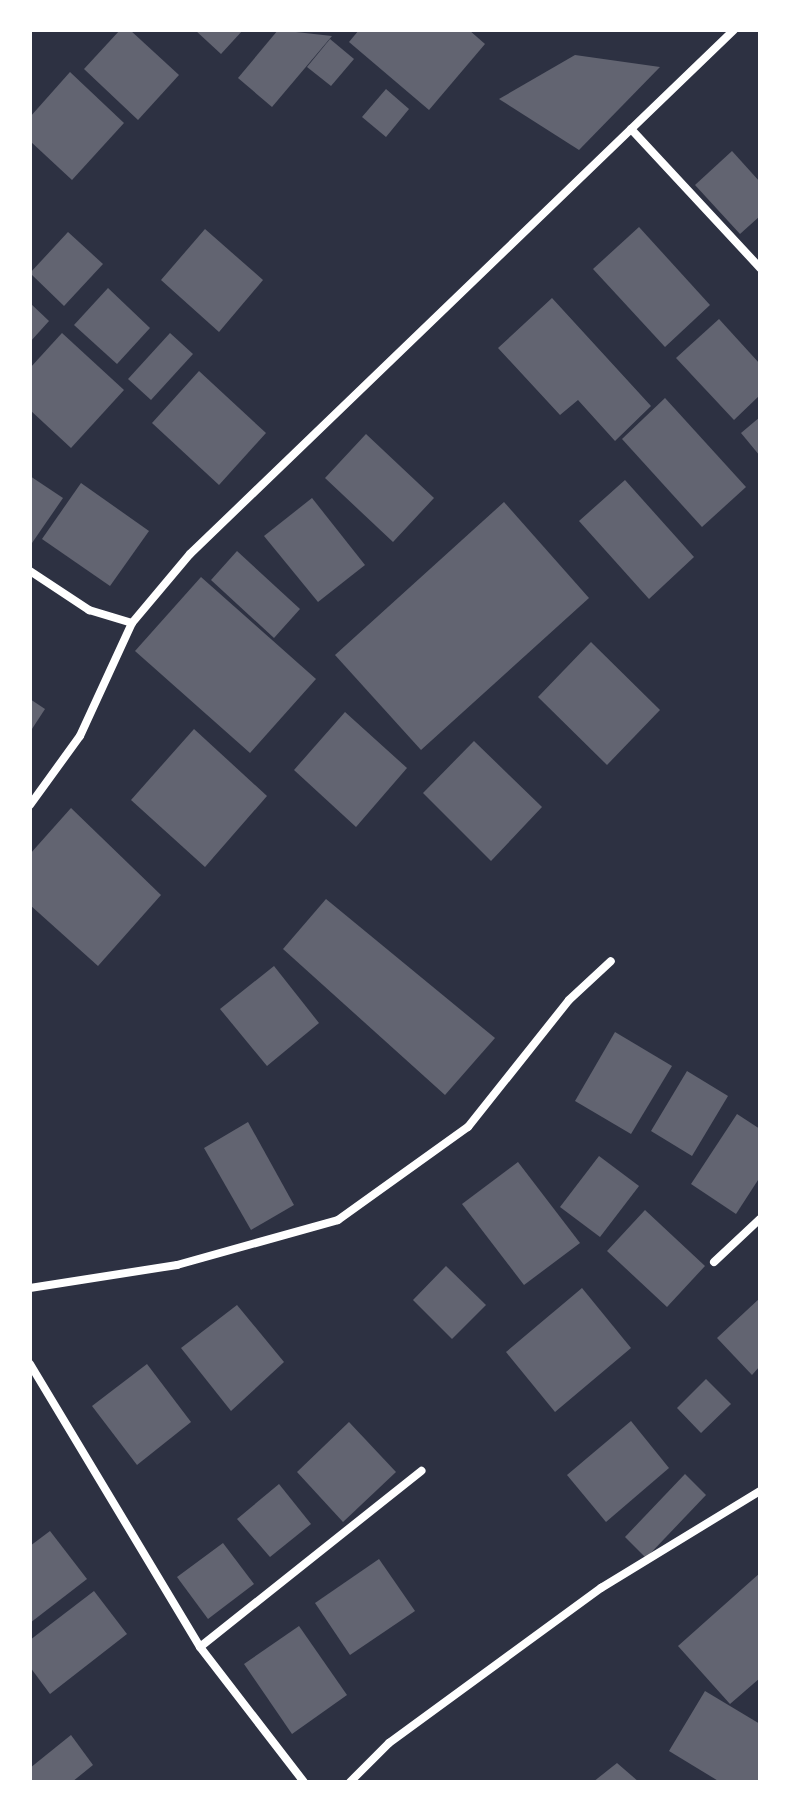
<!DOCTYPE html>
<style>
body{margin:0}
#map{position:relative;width:790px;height:1812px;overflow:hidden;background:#2d3142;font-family:"Space Grotesk",sans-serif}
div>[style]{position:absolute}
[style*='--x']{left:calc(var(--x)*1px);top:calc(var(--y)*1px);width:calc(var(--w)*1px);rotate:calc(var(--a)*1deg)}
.building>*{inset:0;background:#626471}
.minor>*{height:8px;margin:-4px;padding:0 4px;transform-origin:4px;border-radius:4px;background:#fff}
span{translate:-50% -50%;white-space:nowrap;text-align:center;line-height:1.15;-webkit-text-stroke:6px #fff;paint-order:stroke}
.frame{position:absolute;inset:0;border:32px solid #fff;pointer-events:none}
</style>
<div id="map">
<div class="building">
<i style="clip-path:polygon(120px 30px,130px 30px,179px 75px,138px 120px,84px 69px)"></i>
<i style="clip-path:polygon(195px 30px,243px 30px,221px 54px)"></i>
<i style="clip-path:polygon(278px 30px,332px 36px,272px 107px,238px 78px)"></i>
<i style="clip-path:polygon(359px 30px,469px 30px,485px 44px,429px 110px,349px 42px)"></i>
<i style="clip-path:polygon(330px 39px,354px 59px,331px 86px,307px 67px)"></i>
<i style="clip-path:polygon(575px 55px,660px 67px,579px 150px,499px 99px)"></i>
<i style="clip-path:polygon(70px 72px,124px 123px,72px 180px,30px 141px,30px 117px)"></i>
<i style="clip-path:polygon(386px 89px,409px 109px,386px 137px,362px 117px)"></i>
<i style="clip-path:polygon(732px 151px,760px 182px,760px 216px,740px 234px,695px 185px)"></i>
<i style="clip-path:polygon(639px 227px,710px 305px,665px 347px,593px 269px)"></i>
<i style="clip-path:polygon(205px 229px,263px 280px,219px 332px,161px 280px)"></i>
<i style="clip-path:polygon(68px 232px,103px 264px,64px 306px,30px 273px)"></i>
<i style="clip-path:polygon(108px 288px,150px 328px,117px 364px,74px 325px)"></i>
<i style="clip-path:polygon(552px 298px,651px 406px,615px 441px,578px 400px,560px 415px,498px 348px)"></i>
<i style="clip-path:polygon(30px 303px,49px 321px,30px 342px)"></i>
<i style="clip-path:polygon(719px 319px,760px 364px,760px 395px,734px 420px,676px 358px)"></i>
<i style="clip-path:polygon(62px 333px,124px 390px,71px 448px,30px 410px,30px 368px)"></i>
<i style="clip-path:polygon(170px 333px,193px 354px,151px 400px,128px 379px)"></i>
<i style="clip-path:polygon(199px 371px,266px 433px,219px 485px,152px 423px)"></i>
<i style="clip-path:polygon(665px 398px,746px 487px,702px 527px,622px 439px)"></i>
<i style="clip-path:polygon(760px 417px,760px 456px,741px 433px)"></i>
<i style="clip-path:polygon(366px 434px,434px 498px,393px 542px,325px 478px)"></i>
<i style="clip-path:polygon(30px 476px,63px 498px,32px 543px,30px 541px)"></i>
<i style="clip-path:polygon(625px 480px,694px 557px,649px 599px,579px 521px)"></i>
<i style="clip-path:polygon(81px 483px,149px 531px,110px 586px,42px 539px)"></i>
<i style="clip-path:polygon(312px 498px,365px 565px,318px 602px,264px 536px)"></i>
<i style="clip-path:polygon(504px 502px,589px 598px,421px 750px,335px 655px)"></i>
<i style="clip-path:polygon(237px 551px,300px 609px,274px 638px,211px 580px)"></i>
<i style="clip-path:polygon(201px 577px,316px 679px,250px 753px,135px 651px)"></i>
<i style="clip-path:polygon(591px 642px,660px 710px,607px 765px,538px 697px)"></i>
<i style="clip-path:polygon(30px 699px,45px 709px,30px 732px)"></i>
<i style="clip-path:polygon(345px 712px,407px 768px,356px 827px,294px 770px)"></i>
<i style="clip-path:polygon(194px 729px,267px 796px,205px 867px,131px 800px)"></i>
<i style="clip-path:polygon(474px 741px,542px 807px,491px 861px,423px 793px)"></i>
<i style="clip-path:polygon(71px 808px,161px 895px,98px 966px,30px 905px,30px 854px)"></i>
<i style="clip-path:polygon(326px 899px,495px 1038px,445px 1095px,283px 949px)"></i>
<i style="clip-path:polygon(274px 966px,319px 1023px,267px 1066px,220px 1009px)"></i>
<i style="clip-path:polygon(615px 1032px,672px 1066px,631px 1134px,575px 1101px)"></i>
<i style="clip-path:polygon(687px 1071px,728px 1096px,692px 1156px,651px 1131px)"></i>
<i style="clip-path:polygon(737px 1114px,760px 1129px,760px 1177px,736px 1214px,691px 1184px)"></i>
<i style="clip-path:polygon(248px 1122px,294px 1205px,251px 1230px,204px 1148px)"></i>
<i style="clip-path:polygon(599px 1156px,639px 1186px,600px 1237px,560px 1207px)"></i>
<i style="clip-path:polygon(518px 1162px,580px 1243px,524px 1285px,462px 1204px)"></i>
<i style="clip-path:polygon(645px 1210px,705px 1266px,667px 1307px,607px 1251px)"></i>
<i style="clip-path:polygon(446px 1266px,486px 1305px,452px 1339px,413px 1300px)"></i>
<i style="clip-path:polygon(582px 1288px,631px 1348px,555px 1412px,506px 1352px)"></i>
<i style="clip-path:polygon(760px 1298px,760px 1366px,752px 1375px,717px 1338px)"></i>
<i style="clip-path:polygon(237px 1305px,284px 1362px,231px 1411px,181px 1348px)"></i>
<i style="clip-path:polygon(147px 1364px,191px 1422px,137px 1465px,92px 1406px)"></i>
<i style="clip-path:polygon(706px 1379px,731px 1404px,701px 1433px,677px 1408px)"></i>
<i style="clip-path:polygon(631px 1421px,669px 1468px,606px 1522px,567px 1475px)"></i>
<i style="clip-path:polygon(349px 1422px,396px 1472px,343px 1522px,297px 1472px)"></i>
<i style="clip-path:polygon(685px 1474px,706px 1495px,646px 1558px,625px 1537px)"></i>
<i style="clip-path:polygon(279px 1484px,311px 1524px,270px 1557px,237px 1519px)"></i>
<i style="clip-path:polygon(50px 1531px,87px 1579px,30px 1623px,30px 1546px)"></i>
<i style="clip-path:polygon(223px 1543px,254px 1584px,208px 1619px,177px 1577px)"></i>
<i style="clip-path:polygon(379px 1559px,415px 1611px,350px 1655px,315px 1603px)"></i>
<i style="clip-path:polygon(760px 1573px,760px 1678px,730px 1704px,678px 1646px)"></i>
<i style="clip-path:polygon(94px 1591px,127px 1634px,50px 1694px,30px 1667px,30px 1640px)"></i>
<i style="clip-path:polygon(299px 1626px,347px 1695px,292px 1734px,244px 1664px)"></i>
<i style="clip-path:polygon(705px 1691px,760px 1724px,760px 1782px,720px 1782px,669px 1751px)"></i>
<i style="clip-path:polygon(71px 1735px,93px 1765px,72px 1782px,30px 1782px,30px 1768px)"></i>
<i style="clip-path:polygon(617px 1763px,639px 1782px,593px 1782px)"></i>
</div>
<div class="minor">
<i style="--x:631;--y:129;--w:190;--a:47.1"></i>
<i style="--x:30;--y:571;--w:71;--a:33.5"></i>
<i style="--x:89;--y:610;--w:45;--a:16.8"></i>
<i style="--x:30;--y:805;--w:85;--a:-54.1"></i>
<i style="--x:80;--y:736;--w:124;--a:-65.3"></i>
<i style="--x:132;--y:623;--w:90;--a:-50"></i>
<i style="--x:190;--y:554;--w:755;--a:-43.93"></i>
<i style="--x:714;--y:1262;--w:63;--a:-43.1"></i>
<i style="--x:30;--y:1288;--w:149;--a:-8.9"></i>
<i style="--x:177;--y:1265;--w:167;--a:-15.6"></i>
<i style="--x:338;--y:1220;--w:160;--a:-35.6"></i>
<i style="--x:468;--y:1127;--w:162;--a:-51.5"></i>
<i style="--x:569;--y:1000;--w:57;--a:-42.9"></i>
<i style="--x:30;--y:1364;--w:330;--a:59"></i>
<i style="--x:200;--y:1647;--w:170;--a:52.4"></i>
<i style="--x:200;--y:1647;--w:283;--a:-38.5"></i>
<i style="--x:350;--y:1782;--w:55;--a:-45"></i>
<i style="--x:389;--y:1743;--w:263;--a:-36.2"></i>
<i style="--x:601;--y:1588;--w:186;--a:-31.4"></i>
</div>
<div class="frame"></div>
</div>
